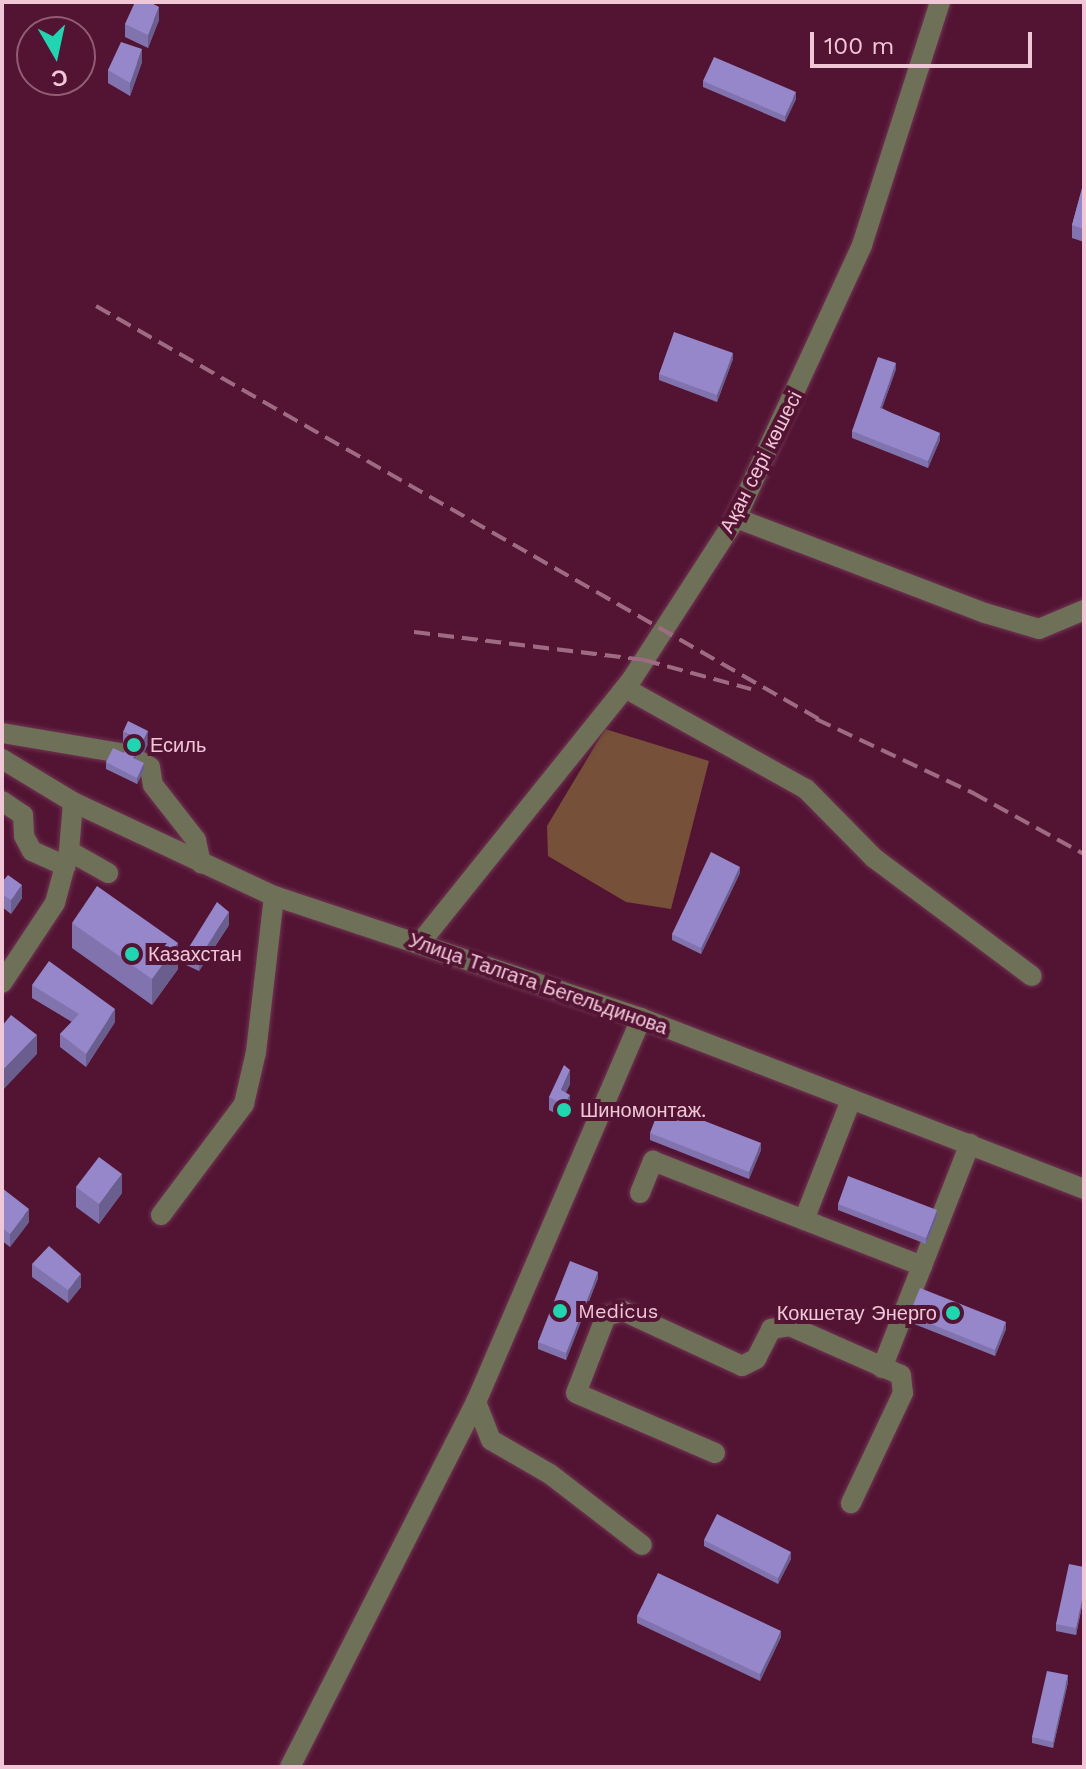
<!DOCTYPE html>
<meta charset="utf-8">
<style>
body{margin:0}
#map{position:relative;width:1086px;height:1769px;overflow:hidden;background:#531434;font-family:"Work Sans",sans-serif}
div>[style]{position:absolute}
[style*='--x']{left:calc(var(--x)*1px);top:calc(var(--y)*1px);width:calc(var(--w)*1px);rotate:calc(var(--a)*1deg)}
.green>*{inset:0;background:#765038}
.roads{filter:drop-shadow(0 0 2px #6f3451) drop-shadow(0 0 2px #6f3451)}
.minor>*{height:20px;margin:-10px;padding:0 10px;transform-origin:10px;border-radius:10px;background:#6e7157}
.rail>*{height:4px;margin-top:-2px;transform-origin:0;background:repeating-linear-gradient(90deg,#9f6b83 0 16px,transparent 0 24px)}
.wall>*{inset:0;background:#8174ae}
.shaded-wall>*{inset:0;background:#695e8d}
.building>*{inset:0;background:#9687ca}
.dots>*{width:22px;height:22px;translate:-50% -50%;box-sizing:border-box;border:4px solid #531434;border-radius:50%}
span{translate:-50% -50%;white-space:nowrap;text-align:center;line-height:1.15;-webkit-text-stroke:8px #531434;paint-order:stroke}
.street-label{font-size:20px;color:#f0c7d6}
.poi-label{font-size:20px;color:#f0c7d6}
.left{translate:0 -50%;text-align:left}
.right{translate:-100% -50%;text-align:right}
.frame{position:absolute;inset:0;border:4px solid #f0c7d6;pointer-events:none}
.north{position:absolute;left:16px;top:16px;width:80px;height:80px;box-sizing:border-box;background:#531434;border:2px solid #925c75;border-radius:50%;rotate:171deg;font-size:22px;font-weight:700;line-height:32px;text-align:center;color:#f0c7d6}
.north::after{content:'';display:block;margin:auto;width:28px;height:36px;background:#21d5b0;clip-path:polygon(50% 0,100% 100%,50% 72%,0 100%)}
.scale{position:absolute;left:810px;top:32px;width:222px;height:36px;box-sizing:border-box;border:4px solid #f0c7d6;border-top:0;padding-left:10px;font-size:24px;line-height:28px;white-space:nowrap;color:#f0c7d6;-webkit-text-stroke:6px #531434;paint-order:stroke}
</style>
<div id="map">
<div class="green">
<i style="clip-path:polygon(605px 729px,709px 761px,671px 909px,626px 902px,548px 856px,547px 826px)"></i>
</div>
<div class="roads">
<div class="minor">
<i style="--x:736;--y:518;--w:267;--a:20.9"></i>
<i style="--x:985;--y:613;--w:56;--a:16.5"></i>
<i style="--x:1039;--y:629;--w:49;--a:-22.9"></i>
<i style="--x:625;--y:688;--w:207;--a:29.2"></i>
<i style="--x:806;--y:789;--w:97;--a:45.4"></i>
<i style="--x:874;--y:858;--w:197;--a:36.8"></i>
<i style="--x:2;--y:733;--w:126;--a:9.6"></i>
<i style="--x:2;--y:759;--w:83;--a:31.2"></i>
<i style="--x:73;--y:802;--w:222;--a:25.1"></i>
<i style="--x:274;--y:896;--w:387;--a:18.4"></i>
<i style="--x:641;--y:1018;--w:475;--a:21.1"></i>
<i style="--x:136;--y:759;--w:16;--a:30"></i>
<i style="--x:150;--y:767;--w:18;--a:81"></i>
<i style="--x:153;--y:785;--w:70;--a:52"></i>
<i style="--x:196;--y:840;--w:24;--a:78"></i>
<i style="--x:2;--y:801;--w:25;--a:34"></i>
<i style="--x:23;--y:815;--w:21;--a:87"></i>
<i style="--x:24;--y:836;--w:17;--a:62"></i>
<i style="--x:32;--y:851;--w:37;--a:24"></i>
<i style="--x:69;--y:851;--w:45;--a:29.4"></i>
<i style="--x:420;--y:943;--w:335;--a:-51.2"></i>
<i style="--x:630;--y:682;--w:195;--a:-57.1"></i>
<i style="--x:736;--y:518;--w:301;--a:-65.2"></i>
<i style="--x:862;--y:245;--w:255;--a:-72.2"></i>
<i style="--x:2;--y:983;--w:96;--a:-56.5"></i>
<i style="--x:55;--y:903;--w:54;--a:-74.9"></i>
<i style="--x:69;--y:851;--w:49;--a:-85.3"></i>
<i style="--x:640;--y:1193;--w:35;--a:-68"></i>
<i style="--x:653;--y:1161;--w:289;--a:21.3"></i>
<i style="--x:161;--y:1215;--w:139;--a:-53.2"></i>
<i style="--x:244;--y:1104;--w:53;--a:-77"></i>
<i style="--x:256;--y:1052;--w:157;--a:-83.4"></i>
<i style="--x:804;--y:1220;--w:129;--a:-68.6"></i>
<i style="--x:882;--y:1368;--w:241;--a:-68.6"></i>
<i style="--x:476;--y:1402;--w:41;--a:68.5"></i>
<i style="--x:491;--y:1440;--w:68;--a:30"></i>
<i style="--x:550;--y:1474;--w:116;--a:37.7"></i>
<i style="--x:715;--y:1453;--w:151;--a:-156.7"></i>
<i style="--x:576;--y:1393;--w:83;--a:-68.7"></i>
<i style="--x:606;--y:1316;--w:18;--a:-16"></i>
<i style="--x:623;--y:1311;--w:131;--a:24.8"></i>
<i style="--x:742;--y:1366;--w:16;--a:-27"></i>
<i style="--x:756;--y:1359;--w:34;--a:-63"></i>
<i style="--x:771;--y:1329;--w:19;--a:-9"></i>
<i style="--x:790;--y:1326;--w:121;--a:23.8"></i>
<i style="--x:901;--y:1375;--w:18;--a:84"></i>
<i style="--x:903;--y:1393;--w:122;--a:115.3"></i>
<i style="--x:290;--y:1767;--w:410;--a:-63"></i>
<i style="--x:476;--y:1402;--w:418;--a:-66.7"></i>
</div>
</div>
<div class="rail">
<i style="--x:96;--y:306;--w:838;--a:29.74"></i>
<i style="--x:414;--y:632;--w:232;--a:6.9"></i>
<i style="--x:644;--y:660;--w:111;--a:15.2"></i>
<i style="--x:816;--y:719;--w:174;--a:25.2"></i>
<i style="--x:973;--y:793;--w:127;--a:28.8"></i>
</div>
<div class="wall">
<i style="clip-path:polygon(159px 20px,148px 48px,125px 37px,125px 24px)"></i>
<i style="clip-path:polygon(142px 62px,130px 96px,108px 83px,108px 70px)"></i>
<i style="clip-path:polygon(703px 81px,796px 99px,785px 122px,703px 87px)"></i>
<i style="clip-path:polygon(1084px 181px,1084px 242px,1072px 238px,1072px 225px)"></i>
<i style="clip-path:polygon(733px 359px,717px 402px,659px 380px,659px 374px)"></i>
<i style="clip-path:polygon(896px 369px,882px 408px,940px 440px,928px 468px,852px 438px,852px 431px)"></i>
<i style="clip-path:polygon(123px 732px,148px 744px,143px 754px,139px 753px,136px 759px,144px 770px,137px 784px,106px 769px,106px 762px,124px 753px,127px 747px,123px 745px)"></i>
<i style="clip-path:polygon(740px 873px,701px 954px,672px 940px,672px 934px)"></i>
<i style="clip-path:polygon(2px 882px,22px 898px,11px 914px,2px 907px)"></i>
<i style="clip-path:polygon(72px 923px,178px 969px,152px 1005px,72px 948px)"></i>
<i style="clip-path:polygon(229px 925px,199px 971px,186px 965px,186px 952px)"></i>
<i style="clip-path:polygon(32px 985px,115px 1022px,86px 1067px,60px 1047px,60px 1034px,72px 1022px,32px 998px)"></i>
<i style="clip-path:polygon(570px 1084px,566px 1092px,570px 1108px,564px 1118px,549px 1110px,549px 1097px)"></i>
<i style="clip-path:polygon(650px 1133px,761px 1150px,749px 1179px,650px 1140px)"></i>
<i style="clip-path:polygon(76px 1187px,122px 1193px,99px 1224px,76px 1207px)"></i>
<i style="clip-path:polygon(2px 1188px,29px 1222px,10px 1247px,2px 1241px)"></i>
<i style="clip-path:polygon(838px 1204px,937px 1217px,926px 1244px,838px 1210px)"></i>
<i style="clip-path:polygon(32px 1264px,81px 1287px,68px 1303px,32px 1277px)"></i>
<i style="clip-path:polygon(598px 1278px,566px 1360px,538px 1349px,538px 1342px)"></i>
<i style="clip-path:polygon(909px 1315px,1006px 1329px,995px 1356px,909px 1322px)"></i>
<i style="clip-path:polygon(704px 1540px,791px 1559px,778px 1584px,704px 1546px)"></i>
<i style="clip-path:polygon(1084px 1567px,1084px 1596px,1076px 1635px,1056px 1631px,1056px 1624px)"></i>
<i style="clip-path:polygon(637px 1616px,781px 1637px,760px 1681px,637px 1623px)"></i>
<i style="clip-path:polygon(1068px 1682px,1053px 1748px,1032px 1743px,1032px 1737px)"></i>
</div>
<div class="shaded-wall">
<i style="clip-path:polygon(159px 7px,159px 20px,148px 48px,148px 35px)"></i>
<i style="clip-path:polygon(142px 49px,142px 62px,130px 96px,130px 83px)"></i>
<i style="clip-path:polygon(796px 92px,796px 99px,785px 122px,785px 116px)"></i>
<i style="clip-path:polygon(733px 353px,733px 359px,717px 402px,717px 395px)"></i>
<i style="clip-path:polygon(896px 363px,896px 369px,880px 414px,880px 408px)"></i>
<i style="clip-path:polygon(940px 433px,940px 440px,928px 468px,928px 461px)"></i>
<i style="clip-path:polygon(148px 731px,148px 744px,143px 754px,143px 741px)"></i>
<i style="clip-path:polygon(139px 746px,139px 752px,133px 764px,133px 758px)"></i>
<i style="clip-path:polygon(144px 763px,144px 770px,137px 784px,137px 778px)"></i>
<i style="clip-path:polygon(740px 867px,740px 873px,701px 954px,701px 948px)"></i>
<i style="clip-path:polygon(22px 885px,22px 898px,11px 914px,11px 900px)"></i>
<i style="clip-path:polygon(229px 912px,229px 925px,199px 971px,199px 958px)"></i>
<i style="clip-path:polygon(178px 943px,178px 969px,152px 1005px,152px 979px)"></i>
<i style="clip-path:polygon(115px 1009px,115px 1022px,86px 1067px,86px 1054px)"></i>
<i style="clip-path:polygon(37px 1035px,37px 1054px,2px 1091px,2px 1071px)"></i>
<i style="clip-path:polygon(570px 1070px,570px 1084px,561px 1103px,561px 1090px)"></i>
<i style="clip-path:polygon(570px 1095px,570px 1108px,564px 1118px,564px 1105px)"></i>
<i style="clip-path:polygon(761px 1143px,761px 1150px,749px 1179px,749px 1172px)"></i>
<i style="clip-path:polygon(122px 1174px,122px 1193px,99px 1224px,99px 1204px)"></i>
<i style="clip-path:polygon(29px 1209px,29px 1222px,10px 1247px,10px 1234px)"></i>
<i style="clip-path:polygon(937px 1210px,937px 1217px,926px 1244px,926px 1238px)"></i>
<i style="clip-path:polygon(598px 1272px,598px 1278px,566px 1360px,566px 1353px)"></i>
<i style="clip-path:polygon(81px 1274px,81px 1287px,68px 1303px,68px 1290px)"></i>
<i style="clip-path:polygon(1006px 1322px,1006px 1329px,995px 1356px,995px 1350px)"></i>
<i style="clip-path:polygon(791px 1552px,791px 1559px,778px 1584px,778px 1578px)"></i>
<i style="clip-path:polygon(1084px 1590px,1084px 1596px,1076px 1635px,1076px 1628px)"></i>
<i style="clip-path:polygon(781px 1631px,781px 1637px,760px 1681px,760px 1674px)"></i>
<i style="clip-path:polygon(1068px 1675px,1068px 1682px,1053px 1748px,1053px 1742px)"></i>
</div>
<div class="building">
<i style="clip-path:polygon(135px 2px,150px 2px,159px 7px,148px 35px,125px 24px)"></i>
<i style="clip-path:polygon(121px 42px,142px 49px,130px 83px,108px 70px)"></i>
<i style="clip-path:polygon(714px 57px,796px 92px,785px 116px,703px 81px)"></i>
<i style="clip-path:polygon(1084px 181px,1084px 229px,1072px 225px)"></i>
<i style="clip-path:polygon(674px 332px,733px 353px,717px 395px,659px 374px)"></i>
<i style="clip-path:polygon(878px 357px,896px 363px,880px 408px,940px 433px,928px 461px,852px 431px)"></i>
<i style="clip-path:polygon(128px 721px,148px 731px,143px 741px,123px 732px)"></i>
<i style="clip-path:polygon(130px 741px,139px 746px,133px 758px,144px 763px,137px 778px,106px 762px,113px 748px,124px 753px)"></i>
<i style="clip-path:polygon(711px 852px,740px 867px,701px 948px,672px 934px)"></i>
<i style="clip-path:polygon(8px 875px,22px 885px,11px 900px,2px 894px,2px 882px)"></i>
<i style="clip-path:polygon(97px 886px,178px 943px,152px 979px,72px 923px)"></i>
<i style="clip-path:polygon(217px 902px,229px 912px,199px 958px,186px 952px)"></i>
<i style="clip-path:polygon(49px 961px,115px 1009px,86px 1054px,60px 1034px,79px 1014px,32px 985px)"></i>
<i style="clip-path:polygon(11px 1015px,37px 1035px,2px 1071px,2px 1026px)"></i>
<i style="clip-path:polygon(564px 1065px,570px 1070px,561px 1090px,570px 1095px,564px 1105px,549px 1097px)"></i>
<i style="clip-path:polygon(661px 1104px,761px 1143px,749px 1172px,650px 1133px)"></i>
<i style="clip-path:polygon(99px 1157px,122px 1174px,99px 1204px,76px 1187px)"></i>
<i style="clip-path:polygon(848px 1176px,937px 1210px,926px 1238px,838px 1204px)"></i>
<i style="clip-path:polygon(2px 1188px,29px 1209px,10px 1234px,2px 1228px)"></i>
<i style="clip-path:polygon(49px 1246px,81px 1274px,68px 1290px,32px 1264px)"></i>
<i style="clip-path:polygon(570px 1261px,598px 1272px,566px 1353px,538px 1342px)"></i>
<i style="clip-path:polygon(920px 1288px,1006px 1322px,995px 1350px,909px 1315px)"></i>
<i style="clip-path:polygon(717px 1514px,791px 1552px,778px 1578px,704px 1540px)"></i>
<i style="clip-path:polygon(1069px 1564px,1084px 1567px,1084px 1590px,1076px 1628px,1056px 1624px)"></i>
<i style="clip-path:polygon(658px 1573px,781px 1631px,760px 1674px,637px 1616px)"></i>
<i style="clip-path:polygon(1047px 1671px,1068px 1675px,1053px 1742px,1032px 1737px)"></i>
</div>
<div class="dots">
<i style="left:134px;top:745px;background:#21d5b0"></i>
<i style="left:132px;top:954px;background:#21d5b0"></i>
<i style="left:564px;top:1110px;background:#21d5b0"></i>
<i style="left:560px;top:1311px;background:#21d5b0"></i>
<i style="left:953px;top:1313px;background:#21d5b0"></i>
</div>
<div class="street-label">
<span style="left:761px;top:462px;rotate:-63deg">Ақан сері көшесі</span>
<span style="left:538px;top:984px;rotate:19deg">Улица Талгата Бегельдинова</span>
</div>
<div class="poi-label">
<span class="left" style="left:150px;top:745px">Есиль</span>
<span class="left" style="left:148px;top:954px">Казахстан</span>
<span class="left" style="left:580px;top:1110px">Шиномонтаж.</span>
<span class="left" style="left:578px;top:1311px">Medicus</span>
<span class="right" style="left:937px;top:1313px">Кокшетау Энерго</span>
</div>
<div class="frame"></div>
<div class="north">С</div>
<div class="scale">100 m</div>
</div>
